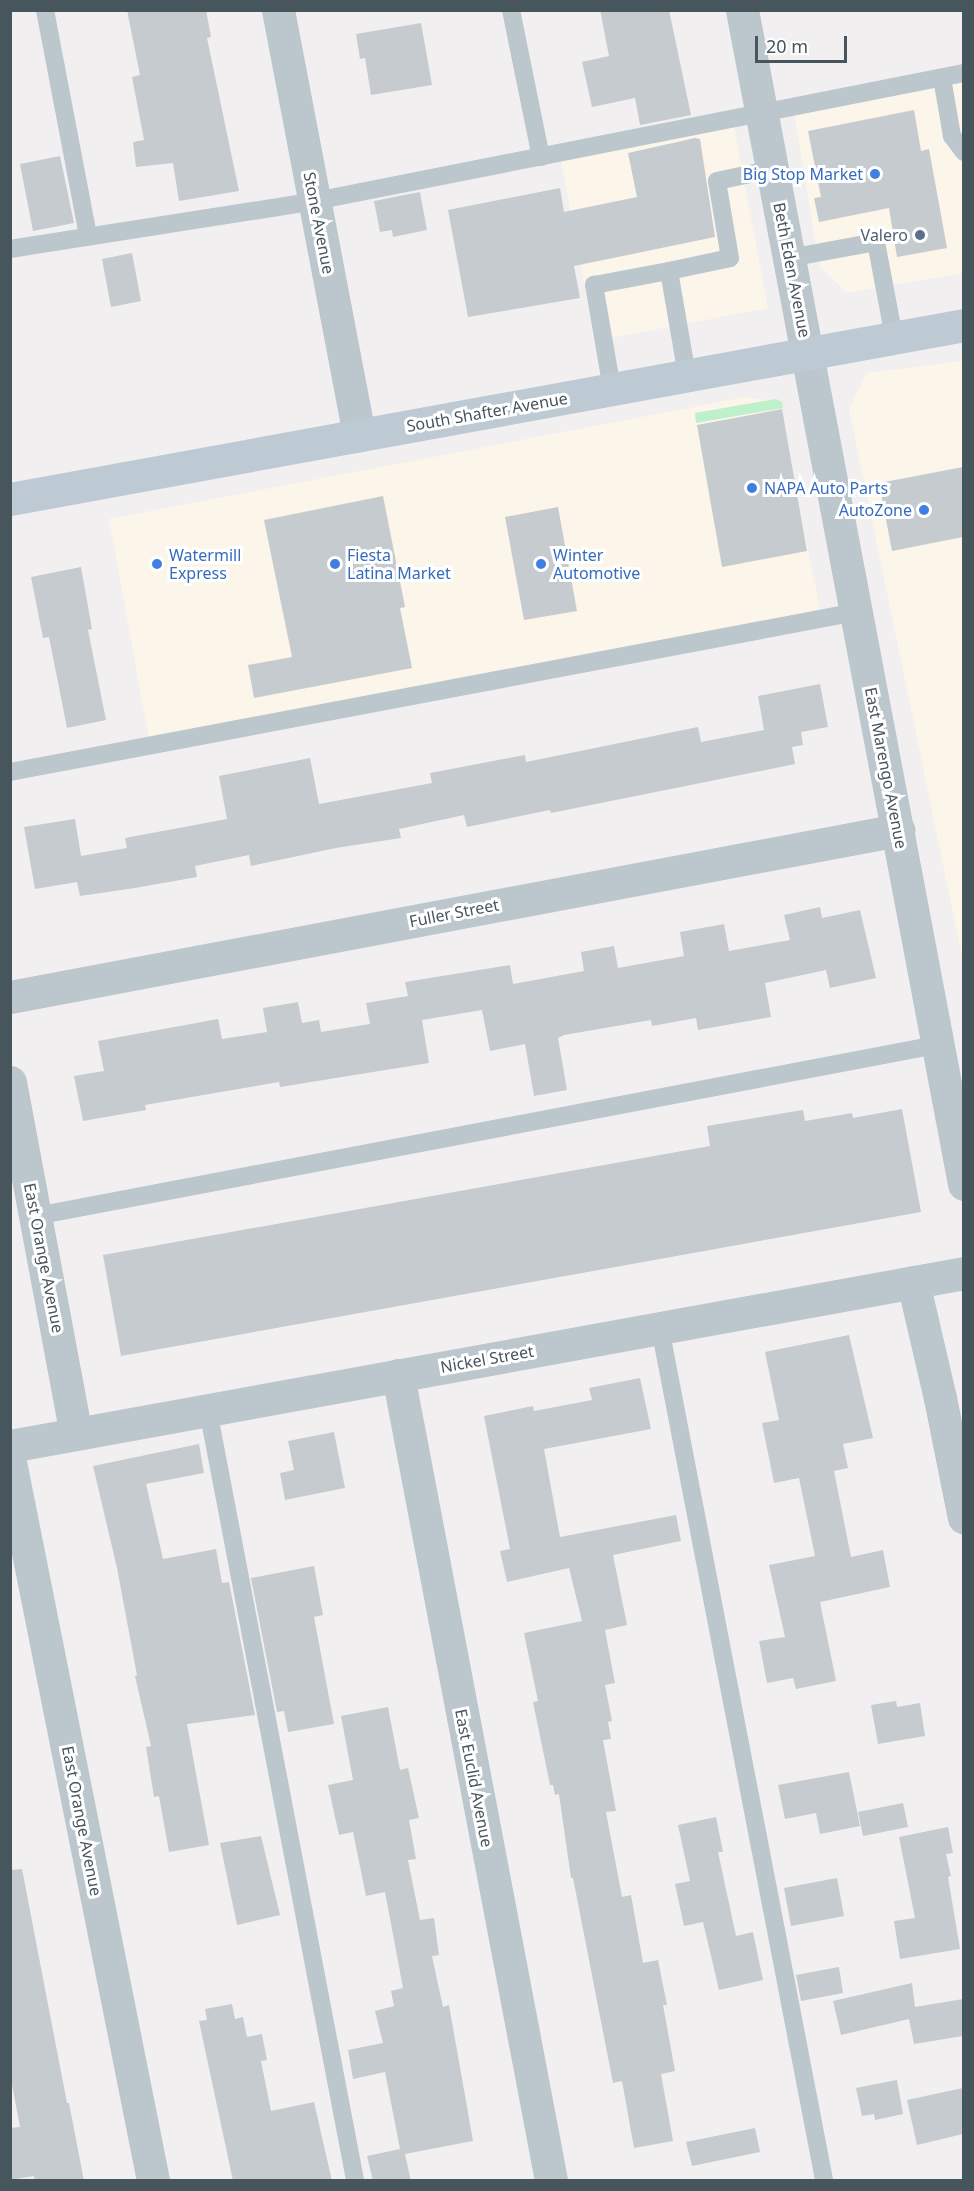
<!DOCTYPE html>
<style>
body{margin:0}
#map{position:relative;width:974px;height:2191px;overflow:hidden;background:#f2eff0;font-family:"Noto Sans",sans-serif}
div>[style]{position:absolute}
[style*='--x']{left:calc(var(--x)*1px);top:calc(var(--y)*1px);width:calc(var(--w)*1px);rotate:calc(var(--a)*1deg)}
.commercial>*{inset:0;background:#fcf5e9}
.green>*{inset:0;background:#bef0cb}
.building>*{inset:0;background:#c6cbcf}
.service>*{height:18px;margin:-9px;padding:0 9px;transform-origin:9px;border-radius:9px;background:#bbc6cd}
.minor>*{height:33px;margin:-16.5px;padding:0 16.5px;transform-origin:16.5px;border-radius:16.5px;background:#bbc6cd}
.secondary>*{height:33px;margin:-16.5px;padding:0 16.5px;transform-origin:16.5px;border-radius:16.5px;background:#bdcad4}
.dots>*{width:16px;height:16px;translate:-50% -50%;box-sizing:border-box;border:3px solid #fff;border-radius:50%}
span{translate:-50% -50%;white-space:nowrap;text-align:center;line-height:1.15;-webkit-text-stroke:6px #fff;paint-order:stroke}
.shop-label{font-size:16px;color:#366cbe}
.right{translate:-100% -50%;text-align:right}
.left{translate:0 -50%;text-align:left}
.street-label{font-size:16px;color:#47555d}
.service-label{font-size:16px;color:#4e5e75}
.frame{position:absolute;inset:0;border:12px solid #47555d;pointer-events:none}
.scale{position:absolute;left:755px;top:36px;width:92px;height:27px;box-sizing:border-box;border:3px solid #47555d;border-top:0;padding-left:8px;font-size:18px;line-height:21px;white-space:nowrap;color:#47555d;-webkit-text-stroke:4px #fff;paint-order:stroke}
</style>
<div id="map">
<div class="commercial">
<i style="clip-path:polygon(963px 67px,963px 273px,847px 293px,819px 266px,793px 105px)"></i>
<i style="clip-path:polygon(734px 127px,768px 308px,595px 341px,561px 160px)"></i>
<i style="clip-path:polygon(963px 361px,963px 961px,849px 409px,867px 373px)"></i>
<i style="clip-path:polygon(746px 397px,778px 402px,822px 619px,150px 745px,109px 519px)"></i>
</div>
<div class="green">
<i style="clip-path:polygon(776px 399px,782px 402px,783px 408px,696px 423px,695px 413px)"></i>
</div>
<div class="building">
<i style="clip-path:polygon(127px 10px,206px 10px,211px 37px,207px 38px,239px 191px,179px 201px,173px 163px,136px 167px,133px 142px,144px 140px,132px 77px,140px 75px)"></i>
<i style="clip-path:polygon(600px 10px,669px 10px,691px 115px,640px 125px,635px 98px,592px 107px,582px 62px,609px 56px)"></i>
<i style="clip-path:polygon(421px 23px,432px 85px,371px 95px,365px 58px,360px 59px,356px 34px)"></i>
<i style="clip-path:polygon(914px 110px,921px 151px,929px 149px,947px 248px,897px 257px,889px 208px,819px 222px,814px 198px,821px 197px,808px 131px)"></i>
<i style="clip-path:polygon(695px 138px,700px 139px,715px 237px,574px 266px,580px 298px,468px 317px,448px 210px,560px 188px,564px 212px,637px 197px,628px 153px)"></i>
<i style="clip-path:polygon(60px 156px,74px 223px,33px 231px,20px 164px)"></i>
<i style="clip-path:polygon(420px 192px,427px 230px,393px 237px,392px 230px,380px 232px,374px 201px)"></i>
<i style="clip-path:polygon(132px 253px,141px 301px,111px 307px,102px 259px)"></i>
<i style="clip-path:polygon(782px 409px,807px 551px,722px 567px,697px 425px)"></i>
<i style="clip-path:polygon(963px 467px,963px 537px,892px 551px,879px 483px)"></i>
<i style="clip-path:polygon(383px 496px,405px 607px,400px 608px,412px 668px,254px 698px,248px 665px,292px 657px,264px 520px)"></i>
<i style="clip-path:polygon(558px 507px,577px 611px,524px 620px,505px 517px)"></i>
<i style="clip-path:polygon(81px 567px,92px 629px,88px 630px,106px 720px,67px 728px,49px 637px,43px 638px,31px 577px)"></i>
<i style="clip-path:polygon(820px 684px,828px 727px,801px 732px,803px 745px,792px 747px,795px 764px,551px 813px,550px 810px,467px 827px,464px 815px,399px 829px,401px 838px,336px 848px,251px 866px,249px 855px,195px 866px,197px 877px,135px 888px,80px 896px,77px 882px,35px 889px,24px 827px,75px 819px,81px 856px,127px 848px,125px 838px,227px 819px,219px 776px,310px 758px,319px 804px,432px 783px,430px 773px,525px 755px,526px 762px,698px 727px,701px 742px,764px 730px,758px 696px)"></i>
<i style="clip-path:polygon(820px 907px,822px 918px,860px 910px,876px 978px,830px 988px,826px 970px,765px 983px,771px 1017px,698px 1030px,696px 1018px,652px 1026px,651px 1020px,564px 1035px,558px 1038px,567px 1090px,534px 1096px,525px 1044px,490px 1051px,482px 1010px,422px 1020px,429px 1063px,280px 1087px,279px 1082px,145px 1105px,146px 1110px,83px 1121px,74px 1076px,104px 1071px,98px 1041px,218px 1019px,222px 1039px,267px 1032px,263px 1008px,298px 1002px,302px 1023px,319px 1020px,321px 1032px,370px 1024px,366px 1003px,408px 996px,405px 982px,510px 965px,513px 984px,584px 971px,581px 952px,614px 946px,618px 968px,684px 956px,680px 932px,724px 924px,729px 951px,790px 940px,784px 915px)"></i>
<i style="clip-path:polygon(902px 1109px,921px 1212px,121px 1356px,103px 1255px,710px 1146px,707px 1126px,803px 1110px,805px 1121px,852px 1113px,853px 1118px)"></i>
<i style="clip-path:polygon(849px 1335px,873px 1438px,843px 1444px,848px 1468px,834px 1471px,851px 1557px,883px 1550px,890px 1587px,820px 1602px,836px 1681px,796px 1689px,793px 1678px,767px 1683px,759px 1641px,785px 1637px,769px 1565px,815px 1556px,799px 1478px,774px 1483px,762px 1423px,779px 1420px,765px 1352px)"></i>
<i style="clip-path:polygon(640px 1378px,651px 1429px,544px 1449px,560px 1537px,676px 1515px,681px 1541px,613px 1555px,627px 1625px,605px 1630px,615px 1683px,605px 1685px,612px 1721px,608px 1722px,611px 1739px,603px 1740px,616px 1811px,606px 1812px,622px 1897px,631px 1895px,643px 1963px,658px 1960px,667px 2005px,663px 2005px,675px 2071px,661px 2074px,673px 2141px,634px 2148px,622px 2081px,613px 2083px,573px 1878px,571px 1878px,559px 1794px,555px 1795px,553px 1785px,550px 1785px,533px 1702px,538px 1701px,524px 1633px,582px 1621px,569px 1568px,507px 1582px,500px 1551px,510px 1549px,484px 1416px,533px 1406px,534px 1411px,592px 1400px,589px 1388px)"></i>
<i style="clip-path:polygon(334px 1432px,345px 1488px,285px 1500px,280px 1473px,294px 1470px,288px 1441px)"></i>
<i style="clip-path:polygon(199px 1444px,204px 1473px,146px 1484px,163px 1559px,216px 1549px,222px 1583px,229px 1582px,255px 1715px,187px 1724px,209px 1845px,169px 1852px,159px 1796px,154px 1797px,146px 1747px,151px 1746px,135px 1676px,137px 1675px,117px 1568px,93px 1466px)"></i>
<i style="clip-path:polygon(314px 1566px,323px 1615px,314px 1617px,334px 1724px,288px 1732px,284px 1711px,277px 1712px,251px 1578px)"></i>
<i style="clip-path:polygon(896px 1701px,897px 1707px,920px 1703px,925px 1736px,878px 1744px,871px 1705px)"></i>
<i style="clip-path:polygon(388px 1707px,400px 1770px,408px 1768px,419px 1818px,409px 1820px,416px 1859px,408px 1860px,420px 1920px,434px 1918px,439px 1955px,432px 1956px,443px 2007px,449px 2005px,473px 2141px,405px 2154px,411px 2181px,373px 2181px,367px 2156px,400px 2149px,385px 2072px,353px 2079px,348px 2050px,383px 2043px,375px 2011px,394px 2006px,391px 1991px,403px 1988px,385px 1892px,366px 1896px,353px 1832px,339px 1835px,328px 1785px,353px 1780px,341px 1716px)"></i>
<i style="clip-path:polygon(849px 1772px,860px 1826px,820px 1834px,816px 1813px,785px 1819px,778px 1785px)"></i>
<i style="clip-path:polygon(903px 1803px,908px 1827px,863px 1836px,858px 1812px)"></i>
<i style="clip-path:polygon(716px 1817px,723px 1852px,718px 1852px,736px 1936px,753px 1932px,763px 1980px,719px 1990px,703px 1922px,684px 1926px,675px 1884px,690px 1881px,678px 1825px)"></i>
<i style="clip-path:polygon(948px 1827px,953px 1853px,946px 1854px,951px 1876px,948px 1877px,960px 1949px,900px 1959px,894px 1921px,915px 1918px,899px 1837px)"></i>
<i style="clip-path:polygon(261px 1836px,280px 1915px,237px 1925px,220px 1843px)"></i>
<i style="clip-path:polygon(22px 1869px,67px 2103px,69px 2103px,84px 2181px,35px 2181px,34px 2176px,10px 2180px,10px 2128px,20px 2127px,10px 2074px,10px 1870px)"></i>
<i style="clip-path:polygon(837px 1878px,844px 1916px,791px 1926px,784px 1888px)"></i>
<i style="clip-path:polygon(839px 1967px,843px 1993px,801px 2001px,796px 1975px)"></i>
<i style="clip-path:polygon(912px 1983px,915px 2007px,963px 1999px,963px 2036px,914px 2044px,909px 2019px,841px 2035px,833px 2001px)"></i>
<i style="clip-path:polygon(232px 2004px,235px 2019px,243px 2017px,247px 2037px,262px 2034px,267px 2060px,261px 2061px,271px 2111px,314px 2102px,332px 2181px,233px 2181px,199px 2021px,207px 2020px,205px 2009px)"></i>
<i style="clip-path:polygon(897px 2080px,903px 2114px,875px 2120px,874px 2114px,862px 2116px,856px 2088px)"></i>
<i style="clip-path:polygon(963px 2088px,963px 2134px,917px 2145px,907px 2100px)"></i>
<i style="clip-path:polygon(755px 2128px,760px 2152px,692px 2166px,686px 2142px)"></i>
</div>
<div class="service">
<i style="--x:45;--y:10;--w:229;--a:79.2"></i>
<i style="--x:511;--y:10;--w:150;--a:78.5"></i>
<i style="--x:942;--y:78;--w:59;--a:80.2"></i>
<i style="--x:952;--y:136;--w:20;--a:53"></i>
<i style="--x:10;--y:249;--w:309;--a:-8.9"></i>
<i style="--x:315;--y:201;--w:662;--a:-11.16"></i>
<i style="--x:789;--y:258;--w:88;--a:-10.4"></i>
<i style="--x:876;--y:242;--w:97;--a:79.3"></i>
<i style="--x:669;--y:271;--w:62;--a:-12"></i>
<i style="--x:730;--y:258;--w:78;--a:-99.6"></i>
<i style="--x:717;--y:181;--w:57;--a:-12.1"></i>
<i style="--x:612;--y:389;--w:106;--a:-99.8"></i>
<i style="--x:594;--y:285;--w:76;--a:-10.6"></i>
<i style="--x:669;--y:271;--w:106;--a:80.2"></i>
<i style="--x:10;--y:772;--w:862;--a:-10.7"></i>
<i style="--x:36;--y:1216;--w:917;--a:-10.75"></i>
<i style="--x:660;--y:1328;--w:868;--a:79.1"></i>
<i style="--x:208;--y:1410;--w:784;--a:79.19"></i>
</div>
<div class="minor">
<i style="--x:278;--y:10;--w:433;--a:79.2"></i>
<i style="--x:742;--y:10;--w:1195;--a:79.29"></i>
<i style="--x:10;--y:997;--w:904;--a:-10.65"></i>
<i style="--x:10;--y:1082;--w:358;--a:79.4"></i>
<i style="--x:913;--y:1282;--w:119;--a:76.9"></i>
<i style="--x:940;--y:1398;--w:122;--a:78.7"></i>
<i style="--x:398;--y:1375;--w:819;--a:79.24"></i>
<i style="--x:10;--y:1446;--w:970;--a:-10.28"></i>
<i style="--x:10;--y:1462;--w:732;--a:78.74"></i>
</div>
<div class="secondary">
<i style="--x:10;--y:499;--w:970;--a:-10.34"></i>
</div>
<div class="dots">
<i style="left:875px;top:174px;background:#3f7fe0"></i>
<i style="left:920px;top:235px;background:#5c6f8a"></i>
<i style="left:752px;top:488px;background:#3f7fe0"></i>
<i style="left:924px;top:510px;background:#3f7fe0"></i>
<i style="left:157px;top:564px;background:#3f7fe0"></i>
<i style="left:335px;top:564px;background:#3f7fe0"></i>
<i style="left:541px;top:564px;background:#3f7fe0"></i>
</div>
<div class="shop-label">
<span class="right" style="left:863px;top:174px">Big Stop Market</span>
<span class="left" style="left:764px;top:488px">NAPA Auto Parts</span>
<span class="right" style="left:912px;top:510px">AutoZone</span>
<span class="left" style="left:169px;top:564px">Watermill<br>Express</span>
<span class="left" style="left:347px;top:564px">Fiesta<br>Latina Market</span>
<span class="left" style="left:553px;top:564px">Winter<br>Automotive</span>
</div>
<div class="street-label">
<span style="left:319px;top:223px;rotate:79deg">Stone Avenue</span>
<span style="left:792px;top:270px;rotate:79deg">Beth Eden Avenue</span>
<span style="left:487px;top:412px;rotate:-10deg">South Shafter Avenue</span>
<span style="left:886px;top:768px;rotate:79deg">East Marengo Avenue</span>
<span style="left:454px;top:913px;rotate:-11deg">Fuller Street</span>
<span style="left:44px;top:1258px;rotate:79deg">East Orange Avenue</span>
<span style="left:487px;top:1359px;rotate:-10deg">Nickel Street</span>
<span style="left:474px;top:1778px;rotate:79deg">East Euclid Avenue</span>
<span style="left:82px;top:1821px;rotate:79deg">East Orange Avenue</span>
</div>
<div class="service-label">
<span class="right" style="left:908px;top:235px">Valero</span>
</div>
<div class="frame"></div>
<div class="scale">20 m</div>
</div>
